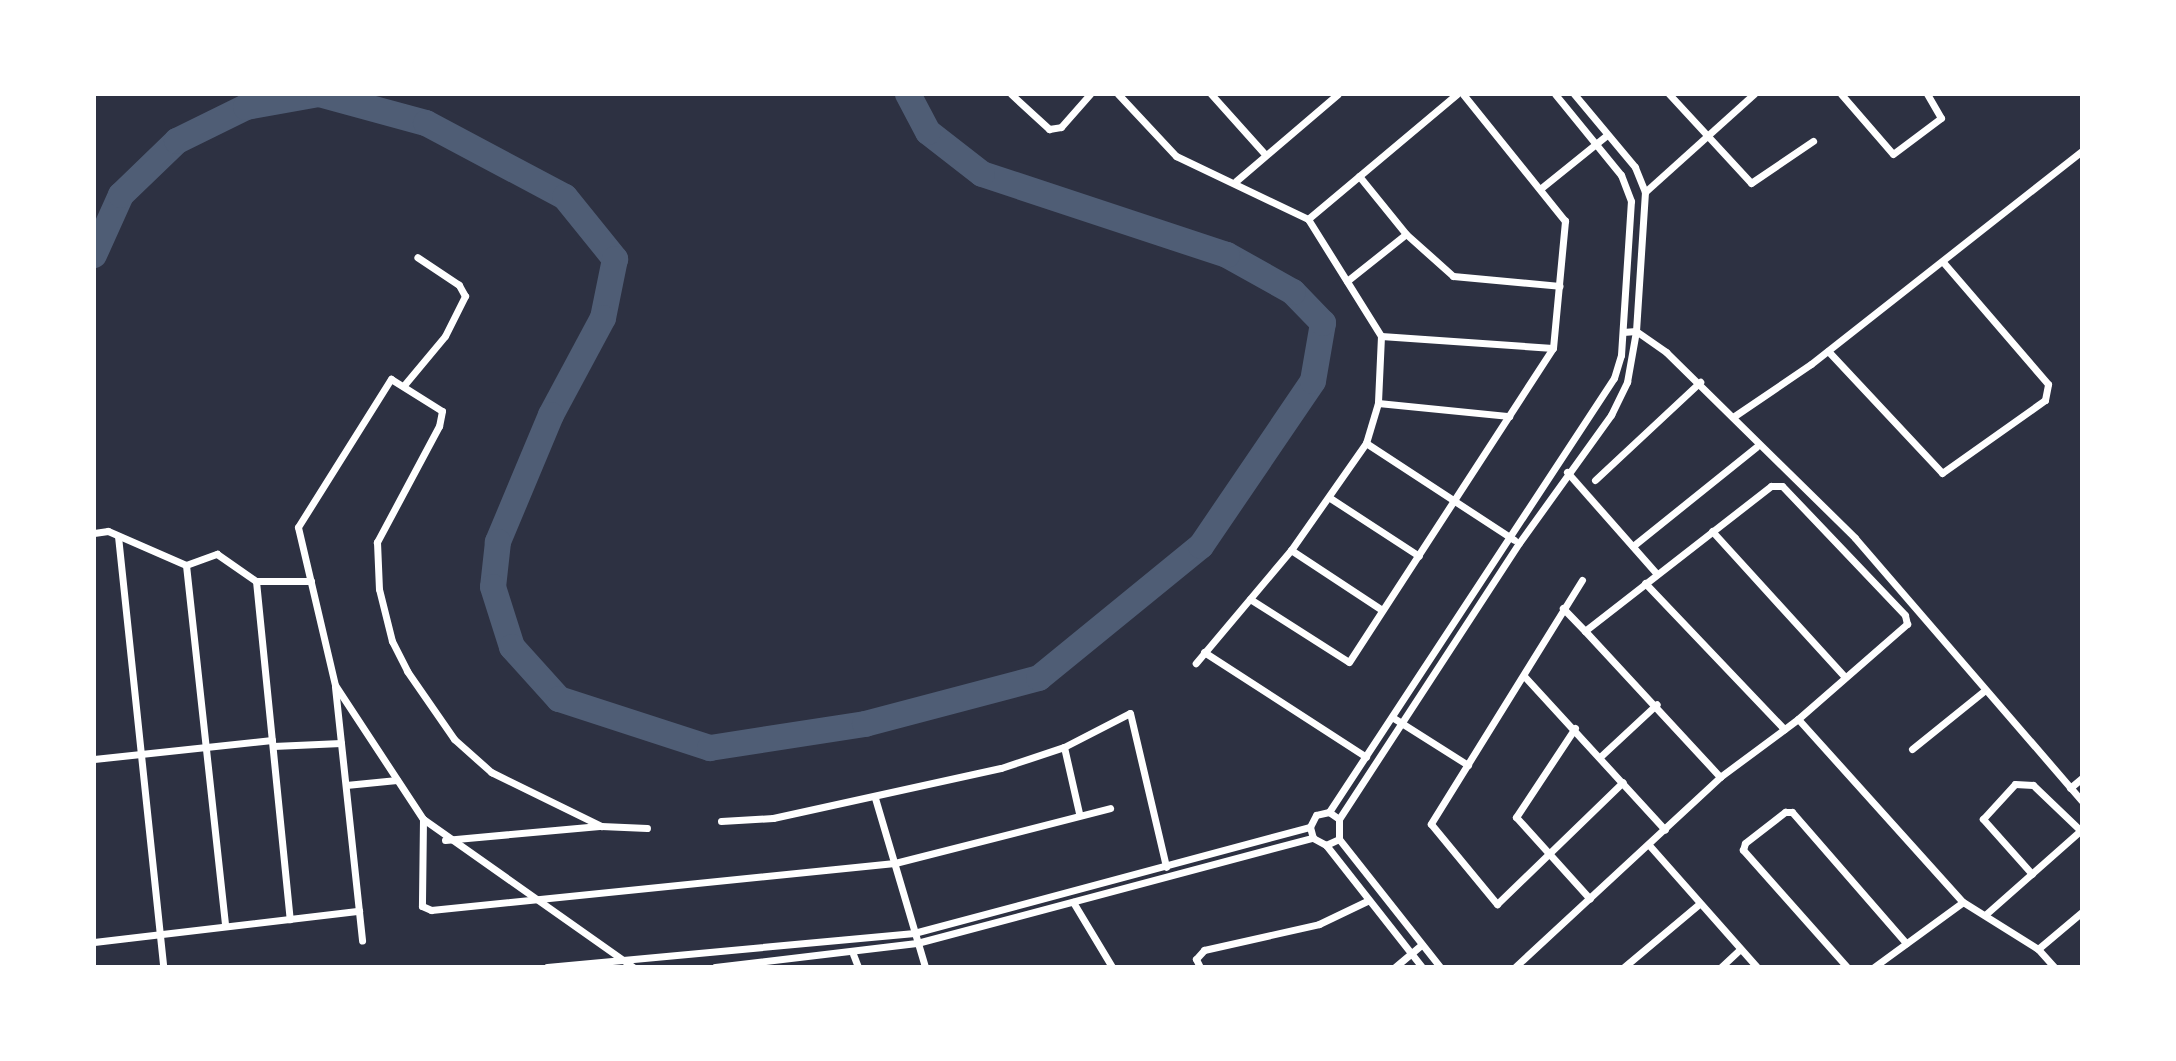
<!DOCTYPE html>
<style>
body{margin:0}
#map{position:relative;width:2176px;height:1061px;overflow:hidden;background:#2d3142;font-family:Roboto,sans-serif}
div>[style]{position:absolute}
[style*='--x']{left:calc(var(--x)*1px);top:calc(var(--y)*1px);width:calc(var(--w)*1px);rotate:calc(var(--a)*1deg)}
.river>*{height:26px;margin:-13px;padding:0 13px;transform-origin:13px;border-radius:13px;background:#4f5d75}
.minor>*{height:7px;margin:-3.5px;padding:0 3.5px;transform-origin:3.5px;border-radius:3.5px;background:#fff}
span{translate:-50% -50%;white-space:nowrap;text-align:center;line-height:1.15;-webkit-text-stroke:6px #fff;paint-order:stroke}
.frame{position:absolute;inset:0;border:96px solid #fff;pointer-events:none}
</style>
<div id="map">
<div class="river">
<i style="--x:94;--y:255;--w:66;--a:-65.8"></i>
<i style="--x:121;--y:195;--w:78;--a:-44"></i>
<i style="--x:177;--y:141;--w:77;--a:-26.2"></i>
<i style="--x:246;--y:107;--w:74;--a:-10.1"></i>
<i style="--x:319;--y:94;--w:111;--a:15.2"></i>
<i style="--x:426;--y:123;--w:157;--a:28"></i>
<i style="--x:565;--y:197;--w:80;--a:51.1"></i>
<i style="--x:615;--y:259;--w:60;--a:101.5"></i>
<i style="--x:603;--y:318;--w:110;--a:118.2"></i>
<i style="--x:551;--y:415;--w:138;--a:112.7"></i>
<i style="--x:498;--y:542;--w:45;--a:96.3"></i>
<i style="--x:493;--y:587;--w:63;--a:72.4"></i>
<i style="--x:512;--y:647;--w:70;--a:47.9"></i>
<i style="--x:559;--y:699;--w:159;--a:18"></i>
<i style="--x:710;--y:748;--w:157;--a:-8.8"></i>
<i style="--x:865;--y:724;--w:180;--a:-14.8"></i>
<i style="--x:1039;--y:678;--w:209;--a:-39.2"></i>
<i style="--x:1201;--y:546;--w:199;--a:-55.8"></i>
<i style="--x:1313;--y:381;--w:59;--a:-80.2"></i>
<i style="--x:1323;--y:323;--w:43;--a:-134.1"></i>
<i style="--x:1293;--y:292;--w:76;--a:-150.7"></i>
<i style="--x:1227;--y:255;--w:258;--a:-161.7"></i>
<i style="--x:982;--y:174;--w:68;--a:-142.1"></i>
<i style="--x:928;--y:132;--w:43;--a:-117.8"></i>
</div>
<div class="minor">
<i style="--x:1011;--y:94;--w:52;--a:42.6"></i>
<i style="--x:1049;--y:129;--w:12;--a:-9"></i>
<i style="--x:1061;--y:127;--w:44;--a:-48.7"></i>
<i style="--x:1118;--y:94;--w:85;--a:46.9"></i>
<i style="--x:1176;--y:156;--w:146;--a:25.5"></i>
<i style="--x:1308;--y:219;--w:138;--a:58"></i>
<i style="--x:1381;--y:336;--w:67;--a:92.6"></i>
<i style="--x:1378;--y:403;--w:42;--a:106.7"></i>
<i style="--x:1366;--y:443;--w:131;--a:125"></i>
<i style="--x:1291;--y:550;--w:148;--a:130.1"></i>
<i style="--x:1211;--y:94;--w:79;--a:48.1"></i>
<i style="--x:1669;--y:94;--w:121;--a:47.3"></i>
<i style="--x:1751;--y:183;--w:75;--a:-34.1"></i>
<i style="--x:1841;--y:94;--w:79;--a:49.1"></i>
<i style="--x:1893;--y:154;--w:60;--a:-36.9"></i>
<i style="--x:1941;--y:118;--w:28;--a:-120"></i>
<i style="--x:1359;--y:176;--w:75;--a:51"></i>
<i style="--x:1406;--y:234;--w:63;--a:41.8"></i>
<i style="--x:1453;--y:276;--w:107;--a:5.3"></i>
<i style="--x:1236;--y:181;--w:134;--a:-40.5"></i>
<i style="--x:1540;--y:189;--w:86;--a:-38.9"></i>
<i style="--x:1645;--y:192;--w:147;--a:-42"></i>
<i style="--x:1308;--y:219;--w:194;--a:-40"></i>
<i style="--x:1347;--y:281;--w:75;--a:-38.5"></i>
<i style="--x:1623;--y:332;--w:13;--a:-4"></i>
<i style="--x:1636;--y:331;--w:37;--a:35"></i>
<i style="--x:1666;--y:352;--w:265;--a:44.5"></i>
<i style="--x:1855;--y:538;--w:347;--a:49.2"></i>
<i style="--x:1381;--y:336;--w:172;--a:4"></i>
<i style="--x:1828;--y:351;--w:167;--a:46.9"></i>
<i style="--x:1942;--y:473;--w:126;--a:-35.3"></i>
<i style="--x:2045;--y:400;--w:16;--a:-79"></i>
<i style="--x:2048;--y:384;--w:161;--a:-130.7"></i>
<i style="--x:405;--y:384;--w:62;--a:-50.2"></i>
<i style="--x:445;--y:336;--w:45;--a:-63.4"></i>
<i style="--x:465;--y:296;--w:13;--a:-119"></i>
<i style="--x:459;--y:285;--w:50;--a:-146.3"></i>
<i style="--x:1378;--y:403;--w:132;--a:5.7"></i>
<i style="--x:1733;--y:417;--w:94;--a:-34.2"></i>
<i style="--x:1811;--y:364;--w:345;--a:-38.2"></i>
<i style="--x:1366;--y:443;--w:177;--a:33.2"></i>
<i style="--x:1567;--y:472;--w:136;--a:48.6"></i>
<i style="--x:1595;--y:480;--w:144;--a:-43"></i>
<i style="--x:1330;--y:498;--w:106;--a:33.1"></i>
<i style="--x:1712;--y:531;--w:195;--a:47.7"></i>
<i style="--x:94;--y:533;--w:14;--a:-8"></i>
<i style="--x:108;--y:531;--w:85;--a:23.6"></i>
<i style="--x:186;--y:565;--w:33;--a:-20"></i>
<i style="--x:217;--y:554;--w:47;--a:34.7"></i>
<i style="--x:256;--y:581;--w:55;--a:0"></i>
<i style="--x:118;--y:536;--w:433;--a:84"></i>
<i style="--x:1633;--y:546;--w:158;--a:-38.8"></i>
<i style="--x:1291;--y:550;--w:109;--a:33.4"></i>
<i style="--x:186;--y:565;--w:363;--a:83.8"></i>
<i style="--x:1582;--y:580;--w:287;--a:121.8"></i>
<i style="--x:1431;--y:824;--w:104;--a:50.5"></i>
<i style="--x:1497;--y:904;--w:175;--a:-44.1"></i>
<i style="--x:256;--y:581;--w:340;--a:84.3"></i>
<i style="--x:1645;--y:583;--w:202;--a:46.4"></i>
<i style="--x:1250;--y:599;--w:117;--a:32.5"></i>
<i style="--x:1349;--y:662;--w:374;--a:-57"></i>
<i style="--x:1553;--y:348;--w:128;--a:-84.6"></i>
<i style="--x:1565;--y:221;--w:163;--a:-128.8"></i>
<i style="--x:1585;--y:631;--w:199;--a:47.2"></i>
<i style="--x:1204;--y:652;--w:193;--a:32.9"></i>
<i style="--x:1525;--y:677;--w:207;--a:47.5"></i>
<i style="--x:335;--y:687;--w:255;--a:83.9"></i>
<i style="--x:1392;--y:717;--w:90;--a:32.3"></i>
<i style="--x:1798;--y:719;--w:246;--a:48"></i>
<i style="--x:1963;--y:902;--w:89;--a:32.1"></i>
<i style="--x:2038;--y:949;--w:24;--a:48"></i>
<i style="--x:1575;--y:728;--w:107;--a:123.5"></i>
<i style="--x:1516;--y:817;--w:110;--a:47.9"></i>
<i style="--x:273;--y:746;--w:68;--a:-2.5"></i>
<i style="--x:1064;--y:747;--w:68;--a:77.2"></i>
<i style="--x:1912;--y:749;--w:94;--a:-38.9"></i>
<i style="--x:1601;--y:756;--w:76;--a:-42.9"></i>
<i style="--x:94;--y:759;--w:179;--a:-6.1"></i>
<i style="--x:346;--y:785;--w:51;--a:-5.6"></i>
<i style="--x:2070;--y:788;--w:16;--a:-40"></i>
<i style="--x:875;--y:798;--w:176;--a:73.5"></i>
<i style="--x:1329;--y:812;--w:519;--a:-56.71"></i>
<i style="--x:1614;--y:378;--w:24;--a:-73"></i>
<i style="--x:1621;--y:355;--w:154;--a:-86.3"></i>
<i style="--x:1631;--y:201;--w:28;--a:-111"></i>
<i style="--x:1621;--y:175;--w:104;--a:-129.2"></i>
<i style="--x:423;--y:819;--w:87;--a:90.7"></i>
<i style="--x:422;--y:906;--w:10;--a:24"></i>
<i style="--x:431;--y:910;--w:466;--a:-5.8"></i>
<i style="--x:895;--y:863;--w:222;--a:-14.3"></i>
<i style="--x:1339;--y:819;--w:12;--a:-145"></i>
<i style="--x:1329;--y:812;--w:13;--a:167"></i>
<i style="--x:1316;--y:815;--w:13;--a:117"></i>
<i style="--x:1310;--y:827;--w:11;--a:75"></i>
<i style="--x:1313;--y:838;--w:15;--a:28"></i>
<i style="--x:1326;--y:845;--w:14;--a:-25"></i>
<i style="--x:1339;--y:839;--w:20;--a:-90"></i>
<i style="--x:1339;--y:819;--w:330;--a:-56.9"></i>
<i style="--x:1519;--y:543;--w:158;--a:-54.3"></i>
<i style="--x:1611;--y:415;--w:37;--a:-64"></i>
<i style="--x:1627;--y:382;--w:52;--a:-80"></i>
<i style="--x:1636;--y:331;--w:139;--a:-86.3"></i>
<i style="--x:1645;--y:192;--w:27;--a:-112"></i>
<i style="--x:1635;--y:167;--w:95;--a:-129.9"></i>
<i style="--x:721;--y:821;--w:52;--a:-3.3"></i>
<i style="--x:773;--y:818;--w:233;--a:-12.4"></i>
<i style="--x:1001;--y:768;--w:66;--a:-18.4"></i>
<i style="--x:1064;--y:747;--w:74;--a:-27.3"></i>
<i style="--x:1130;--y:713;--w:158;--a:76.8"></i>
<i style="--x:1339;--y:839;--w:163;--a:51.7"></i>
<i style="--x:445;--y:840;--w:155;--a:-5.2"></i>
<i style="--x:1326;--y:845;--w:155;--a:51.8"></i>
<i style="--x:1649;--y:845;--w:163;--a:48.5"></i>
<i style="--x:2032;--y:874;--w:74;--a:-131.7"></i>
<i style="--x:1983;--y:819;--w:47;--a:-47.6"></i>
<i style="--x:2015;--y:784;--w:18;--a:3"></i>
<i style="--x:2033;--y:785;--w:68;--a:43.8"></i>
<i style="--x:1073;--y:902;--w:76;--a:59"></i>
<i style="--x:1985;--y:915;--w:127;--a:-41.5"></i>
<i style="--x:94;--y:942;--w:267;--a:-6.7"></i>
<i style="--x:2038;--y:949;--w:57;--a:-40.1"></i>
<i style="--x:853;--y:954;--w:14;--a:69"></i>
<i style="--x:547;--y:967;--w:369;--a:-5.3"></i>
<i style="--x:914;--y:933;--w:410;--a:-15"></i>
<i style="--x:633;--y:967;--w:257;--a:-144.8"></i>
<i style="--x:423;--y:819;--w:160;--a:-123.3"></i>
<i style="--x:335;--y:685;--w:162;--a:-103.2"></i>
<i style="--x:298;--y:527;--w:175;--a:-57.9"></i>
<i style="--x:391;--y:379;--w:60;--a:32.1"></i>
<i style="--x:442;--y:411;--w:15;--a:101"></i>
<i style="--x:439;--y:426;--w:132;--a:118.1"></i>
<i style="--x:377;--y:542;--w:47;--a:87.6"></i>
<i style="--x:379;--y:589;--w:54;--a:76"></i>
<i style="--x:392;--y:641;--w:34;--a:63"></i>
<i style="--x:407;--y:671;--w:83;--a:55.3"></i>
<i style="--x:454;--y:739;--w:50;--a:41.7"></i>
<i style="--x:491;--y:772;--w:123;--a:26.1"></i>
<i style="--x:601;--y:826;--w:46;--a:2.5"></i>
<i style="--x:715;--y:967;--w:203;--a:-6.8"></i>
<i style="--x:917;--y:943;--w:410;--a:-14.9"></i>
<i style="--x:1200;--y:967;--w:9;--a:-117"></i>
<i style="--x:1196;--y:959;--w:12;--a:-48"></i>
<i style="--x:1204;--y:950;--w:118;--a:-12.7"></i>
<i style="--x:1319;--y:924;--w:55;--a:-25.6"></i>
<i style="--x:1395;--y:967;--w:35;--a:-40"></i>
<i style="--x:1515;--y:967;--w:280;--a:-42.8"></i>
<i style="--x:1720;--y:777;--w:97;--a:-36.6"></i>
<i style="--x:1798;--y:719;--w:145;--a:-41.1"></i>
<i style="--x:1907;--y:624;--w:9;--a:-103"></i>
<i style="--x:1905;--y:615;--w:178;--a:-133.6"></i>
<i style="--x:1782;--y:486;--w:11;--a:180"></i>
<i style="--x:1771;--y:486;--w:236;--a:142.1"></i>
<i style="--x:1585;--y:631;--w:32;--a:-134"></i>
<i style="--x:1624;--y:967;--w:98;--a:-40"></i>
<i style="--x:1721;--y:967;--w:26;--a:-43"></i>
<i style="--x:1847;--y:967;--w:157;--a:-131.6"></i>
<i style="--x:1743;--y:850;--w:7;--a:-74"></i>
<i style="--x:1745;--y:843;--w:51;--a:-37.8"></i>
<i style="--x:1785;--y:812;--w:7;--a:0"></i>
<i style="--x:1792;--y:812;--w:174;--a:49"></i>
<i style="--x:1874;--y:967;--w:110;--a:-36.1"></i>
</div>
<div class="frame"></div>
</div>
